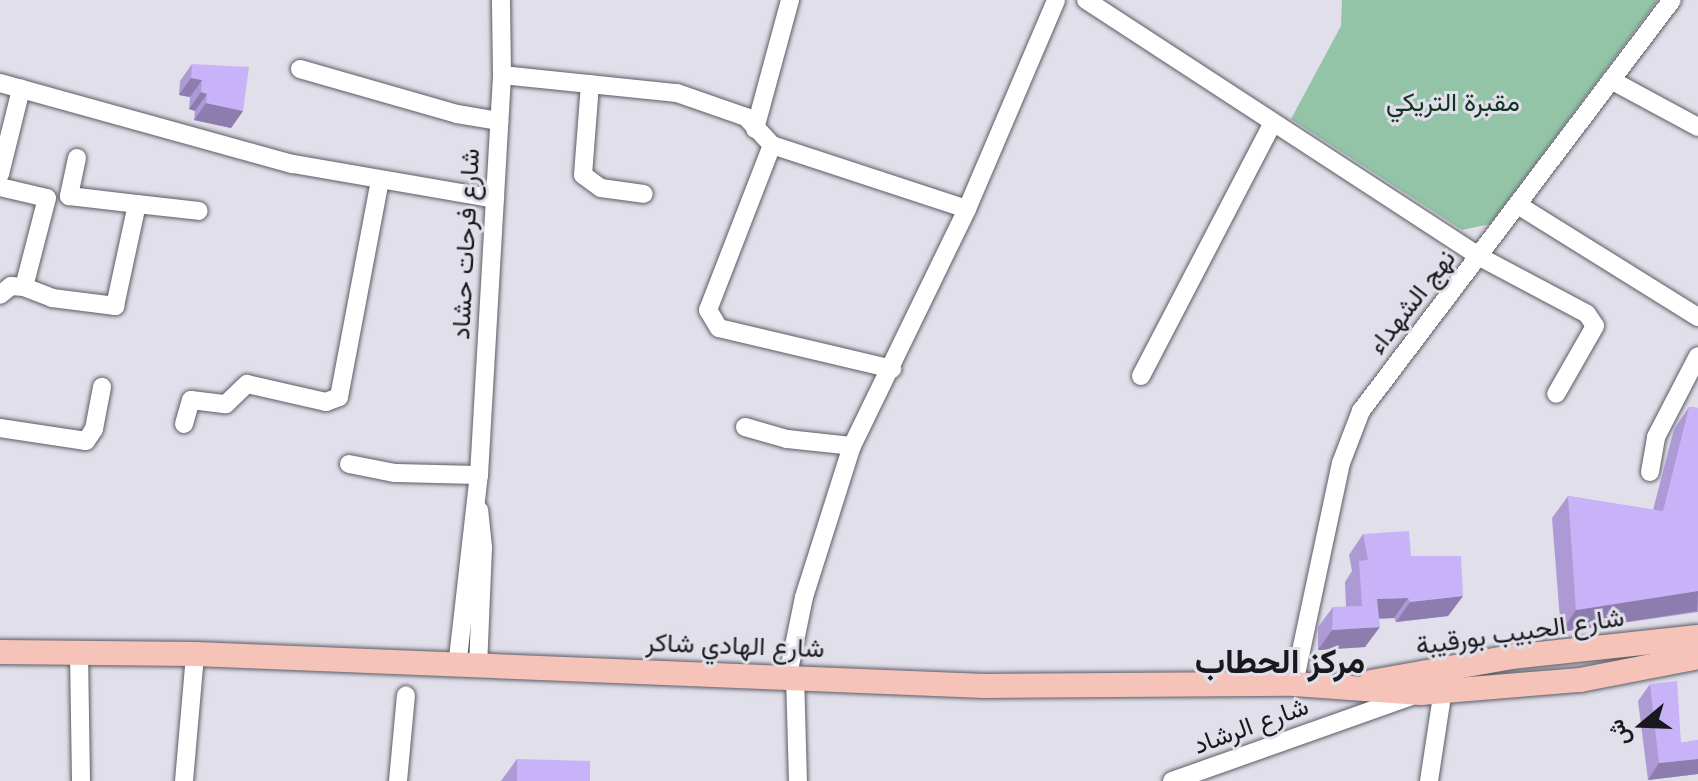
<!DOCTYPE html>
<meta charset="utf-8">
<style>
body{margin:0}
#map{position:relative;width:1698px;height:781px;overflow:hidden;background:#e0dfea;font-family:"Fira Sans",Vazirmatn,sans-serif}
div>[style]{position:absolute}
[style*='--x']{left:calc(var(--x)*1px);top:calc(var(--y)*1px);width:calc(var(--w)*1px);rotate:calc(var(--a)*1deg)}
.green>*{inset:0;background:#94c4a8}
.roads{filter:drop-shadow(0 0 2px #5c5c65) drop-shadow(0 0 2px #5c5c65)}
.minor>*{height:18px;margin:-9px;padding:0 9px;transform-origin:9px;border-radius:9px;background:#fff}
.major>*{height:24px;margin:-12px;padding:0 12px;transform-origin:12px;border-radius:12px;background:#f5c3b8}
.wall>*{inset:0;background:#ad9ad5}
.shaded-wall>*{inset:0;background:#8d7dae}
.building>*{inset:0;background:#c9b3f8}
span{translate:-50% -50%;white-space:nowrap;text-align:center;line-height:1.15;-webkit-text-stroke:6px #e0dfea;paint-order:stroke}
.park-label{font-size:26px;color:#132}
.street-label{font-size:26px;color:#19181c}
.district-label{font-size:34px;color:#19181c;font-weight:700}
.north{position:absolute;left:1602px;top:685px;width:80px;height:80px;-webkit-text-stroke:6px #e0dfea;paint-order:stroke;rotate:251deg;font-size:22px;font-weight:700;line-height:32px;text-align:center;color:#19181c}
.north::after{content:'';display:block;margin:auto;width:28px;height:36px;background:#19181c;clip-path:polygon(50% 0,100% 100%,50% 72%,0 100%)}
</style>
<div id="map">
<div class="green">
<i style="clip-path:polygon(1342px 0,1658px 0,1490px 224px,1462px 230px,1291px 119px,1341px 26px)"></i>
</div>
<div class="roads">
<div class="minor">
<i style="--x:1086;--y:0;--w:470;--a:33.1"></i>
<i style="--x:1480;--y:257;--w:121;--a:28"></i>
<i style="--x:1587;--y:314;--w:14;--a:56"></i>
<i style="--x:1595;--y:326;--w:78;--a:119.8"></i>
<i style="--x:300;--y:69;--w:163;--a:16"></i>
<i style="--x:457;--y:114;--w:43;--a:9.5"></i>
<i style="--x:502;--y:75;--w:176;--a:5.9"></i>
<i style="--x:677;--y:93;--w:73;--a:19.2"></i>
<i style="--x:746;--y:117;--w:38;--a:47"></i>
<i style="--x:772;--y:145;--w:205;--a:18.2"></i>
<i style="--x:1611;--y:80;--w:99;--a:28.4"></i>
<i style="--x:0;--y:83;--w:304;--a:15.5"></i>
<i style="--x:293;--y:164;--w:205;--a:9.8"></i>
<i style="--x:590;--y:84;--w:91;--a:94.4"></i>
<i style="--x:583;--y:175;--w:22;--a:36"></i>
<i style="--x:601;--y:188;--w:43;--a:7.9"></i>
<i style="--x:755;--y:129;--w:134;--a:-74.8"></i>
<i style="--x:772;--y:145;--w:177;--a:111.2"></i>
<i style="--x:708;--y:310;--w:21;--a:59"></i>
<i style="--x:719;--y:328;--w:178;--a:13.3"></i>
<i style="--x:77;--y:158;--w:39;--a:102"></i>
<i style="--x:69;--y:196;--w:68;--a:6.7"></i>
<i style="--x:0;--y:174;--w:88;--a:-76.1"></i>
<i style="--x:0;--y:187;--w:48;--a:13.2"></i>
<i style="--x:47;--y:198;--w:92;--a:104.5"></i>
<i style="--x:24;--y:287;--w:13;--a:-176"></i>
<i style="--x:11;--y:286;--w:14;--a:141"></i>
<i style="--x:1518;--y:205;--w:212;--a:31.9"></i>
<i style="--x:24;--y:287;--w:30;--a:21"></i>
<i style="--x:52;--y:298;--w:64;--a:7.2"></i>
<i style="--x:115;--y:306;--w:104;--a:-77.8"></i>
<i style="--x:137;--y:204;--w:62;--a:6.4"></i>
<i style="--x:1141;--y:376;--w:282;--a:-62.5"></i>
<i style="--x:184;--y:424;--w:25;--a:-74"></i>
<i style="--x:191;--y:400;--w:35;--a:7"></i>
<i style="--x:226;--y:404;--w:29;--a:-44"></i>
<i style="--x:247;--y:384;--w:81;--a:12.8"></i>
<i style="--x:326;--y:402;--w:14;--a:-21"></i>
<i style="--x:339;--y:397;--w:221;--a:-79.3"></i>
<i style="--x:745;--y:427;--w:44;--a:15.9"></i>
<i style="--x:787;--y:439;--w:65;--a:6.1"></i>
<i style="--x:0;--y:428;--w:87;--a:8.6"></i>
<i style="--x:86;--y:441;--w:14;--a:-56"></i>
<i style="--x:94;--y:429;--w:43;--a:-79.2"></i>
<i style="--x:349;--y:464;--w:47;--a:11.1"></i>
<i style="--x:395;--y:473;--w:84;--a:1.4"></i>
<i style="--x:1650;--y:472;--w:36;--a:-80"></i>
<i style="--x:1656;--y:437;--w:91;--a:-62.6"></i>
<i style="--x:79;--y:653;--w:128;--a:89.1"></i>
<i style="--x:457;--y:667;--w:193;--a:-83.5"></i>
<i style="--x:479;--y:475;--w:401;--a:-86.7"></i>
<i style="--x:502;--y:75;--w:75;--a:-90.8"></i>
<i style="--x:478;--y:667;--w:120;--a:-87.6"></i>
<i style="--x:483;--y:547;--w:37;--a:-96"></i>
<i style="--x:788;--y:675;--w:80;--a:-78.4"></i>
<i style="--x:804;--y:597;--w:158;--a:-72.4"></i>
<i style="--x:852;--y:446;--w:263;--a:-64.1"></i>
<i style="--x:967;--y:209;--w:227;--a:-66.9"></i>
<i style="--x:795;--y:675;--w:106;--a:88.4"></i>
<i style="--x:1294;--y:684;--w:226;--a:-78"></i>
<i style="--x:1341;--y:463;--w:56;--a:-69"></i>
<i style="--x:1361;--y:411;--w:515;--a:-52.89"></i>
<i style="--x:184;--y:781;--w:127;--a:-85"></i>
<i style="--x:398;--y:781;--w:86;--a:-84.7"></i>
<i style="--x:1172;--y:781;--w:258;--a:-19.5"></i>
<i style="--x:1429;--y:781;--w:93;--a:-81.3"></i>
</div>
<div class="major">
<i style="--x:0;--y:652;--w:195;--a:0.6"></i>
<i style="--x:195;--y:654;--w:790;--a:2.32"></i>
<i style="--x:984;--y:686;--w:310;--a:-0.4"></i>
<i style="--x:1294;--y:684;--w:127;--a:4.1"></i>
<i style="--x:1421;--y:693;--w:160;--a:-4.7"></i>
<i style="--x:1580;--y:680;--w:120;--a:-11"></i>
<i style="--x:1371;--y:682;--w:142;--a:-10.1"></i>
<i style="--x:1511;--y:657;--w:188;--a:-6.1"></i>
</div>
</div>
<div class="wall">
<i style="clip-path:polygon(192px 64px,243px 111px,231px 128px,194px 120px,195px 111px,189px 109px,190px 97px,179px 95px,180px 81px)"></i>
<i style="clip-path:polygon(1689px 407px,1698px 408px,1698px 612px,1561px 632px,1552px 518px,1568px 496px,1653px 510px,1674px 429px)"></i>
<i style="clip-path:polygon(1363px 534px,1411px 556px,1463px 596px,1448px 616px,1396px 622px,1394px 618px,1379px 619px,1365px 647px,1318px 650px,1318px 627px,1333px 607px,1346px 607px,1345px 582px,1352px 571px,1349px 555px)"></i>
<i style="clip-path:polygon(1650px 684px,1681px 743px,1698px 740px,1698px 774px,1648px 780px,1638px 701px)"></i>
<i style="clip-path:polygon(517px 759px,590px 781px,501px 781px)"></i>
</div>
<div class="shaded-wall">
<i style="clip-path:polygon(191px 78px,202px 80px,190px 97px,179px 95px)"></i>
<i style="clip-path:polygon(201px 92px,207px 94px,195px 111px,189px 109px)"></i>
<i style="clip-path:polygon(206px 103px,243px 111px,231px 128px,194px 120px)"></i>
<i style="clip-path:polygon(1698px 591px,1697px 611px,1561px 632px,1576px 610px)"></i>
<i style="clip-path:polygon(1463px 596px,1448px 616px,1396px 622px,1410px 602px)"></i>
<i style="clip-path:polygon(1408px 598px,1394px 618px,1363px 619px,1377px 599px)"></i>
<i style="clip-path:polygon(1380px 627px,1365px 647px,1318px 650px,1332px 630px)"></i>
<i style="clip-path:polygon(1698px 759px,1698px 774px,1648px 780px,1659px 763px)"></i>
</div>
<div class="building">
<i style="clip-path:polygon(192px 64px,249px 67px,243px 111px,206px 103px,207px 94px,201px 92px,202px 80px,191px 78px)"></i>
<i style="clip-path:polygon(1689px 407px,1698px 408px,1698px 591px,1576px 610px,1568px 496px,1663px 511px)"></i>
<i style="clip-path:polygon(1409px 531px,1411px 556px,1461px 556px,1463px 596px,1410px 602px,1408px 598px,1377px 599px,1380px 627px,1332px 630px,1333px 607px,1362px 606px,1359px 561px,1368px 560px,1363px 534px)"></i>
<i style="clip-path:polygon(1677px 681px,1681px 743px,1698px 740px,1698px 759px,1659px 763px,1650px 684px)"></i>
<i style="clip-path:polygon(517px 759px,590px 761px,590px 781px,517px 781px)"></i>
</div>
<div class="park-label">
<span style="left:1453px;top:103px">مقبرة التريكي</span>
</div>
<div class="street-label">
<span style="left:466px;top:244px;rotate:-87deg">شارع فرحات حشاد</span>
<span style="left:1412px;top:302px;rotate:-52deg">نهج الشهداء</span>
<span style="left:1520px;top:632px;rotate:-8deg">شارع الحبيب بورقيبة</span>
<span style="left:735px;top:646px;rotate:2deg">شارع الهادي شاكر</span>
<span style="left:1251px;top:726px;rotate:-20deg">شارع الرشاد</span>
</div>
<div class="district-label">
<span style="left:1280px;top:662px">مركز الحطاب</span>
</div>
<div class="north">ش</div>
</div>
